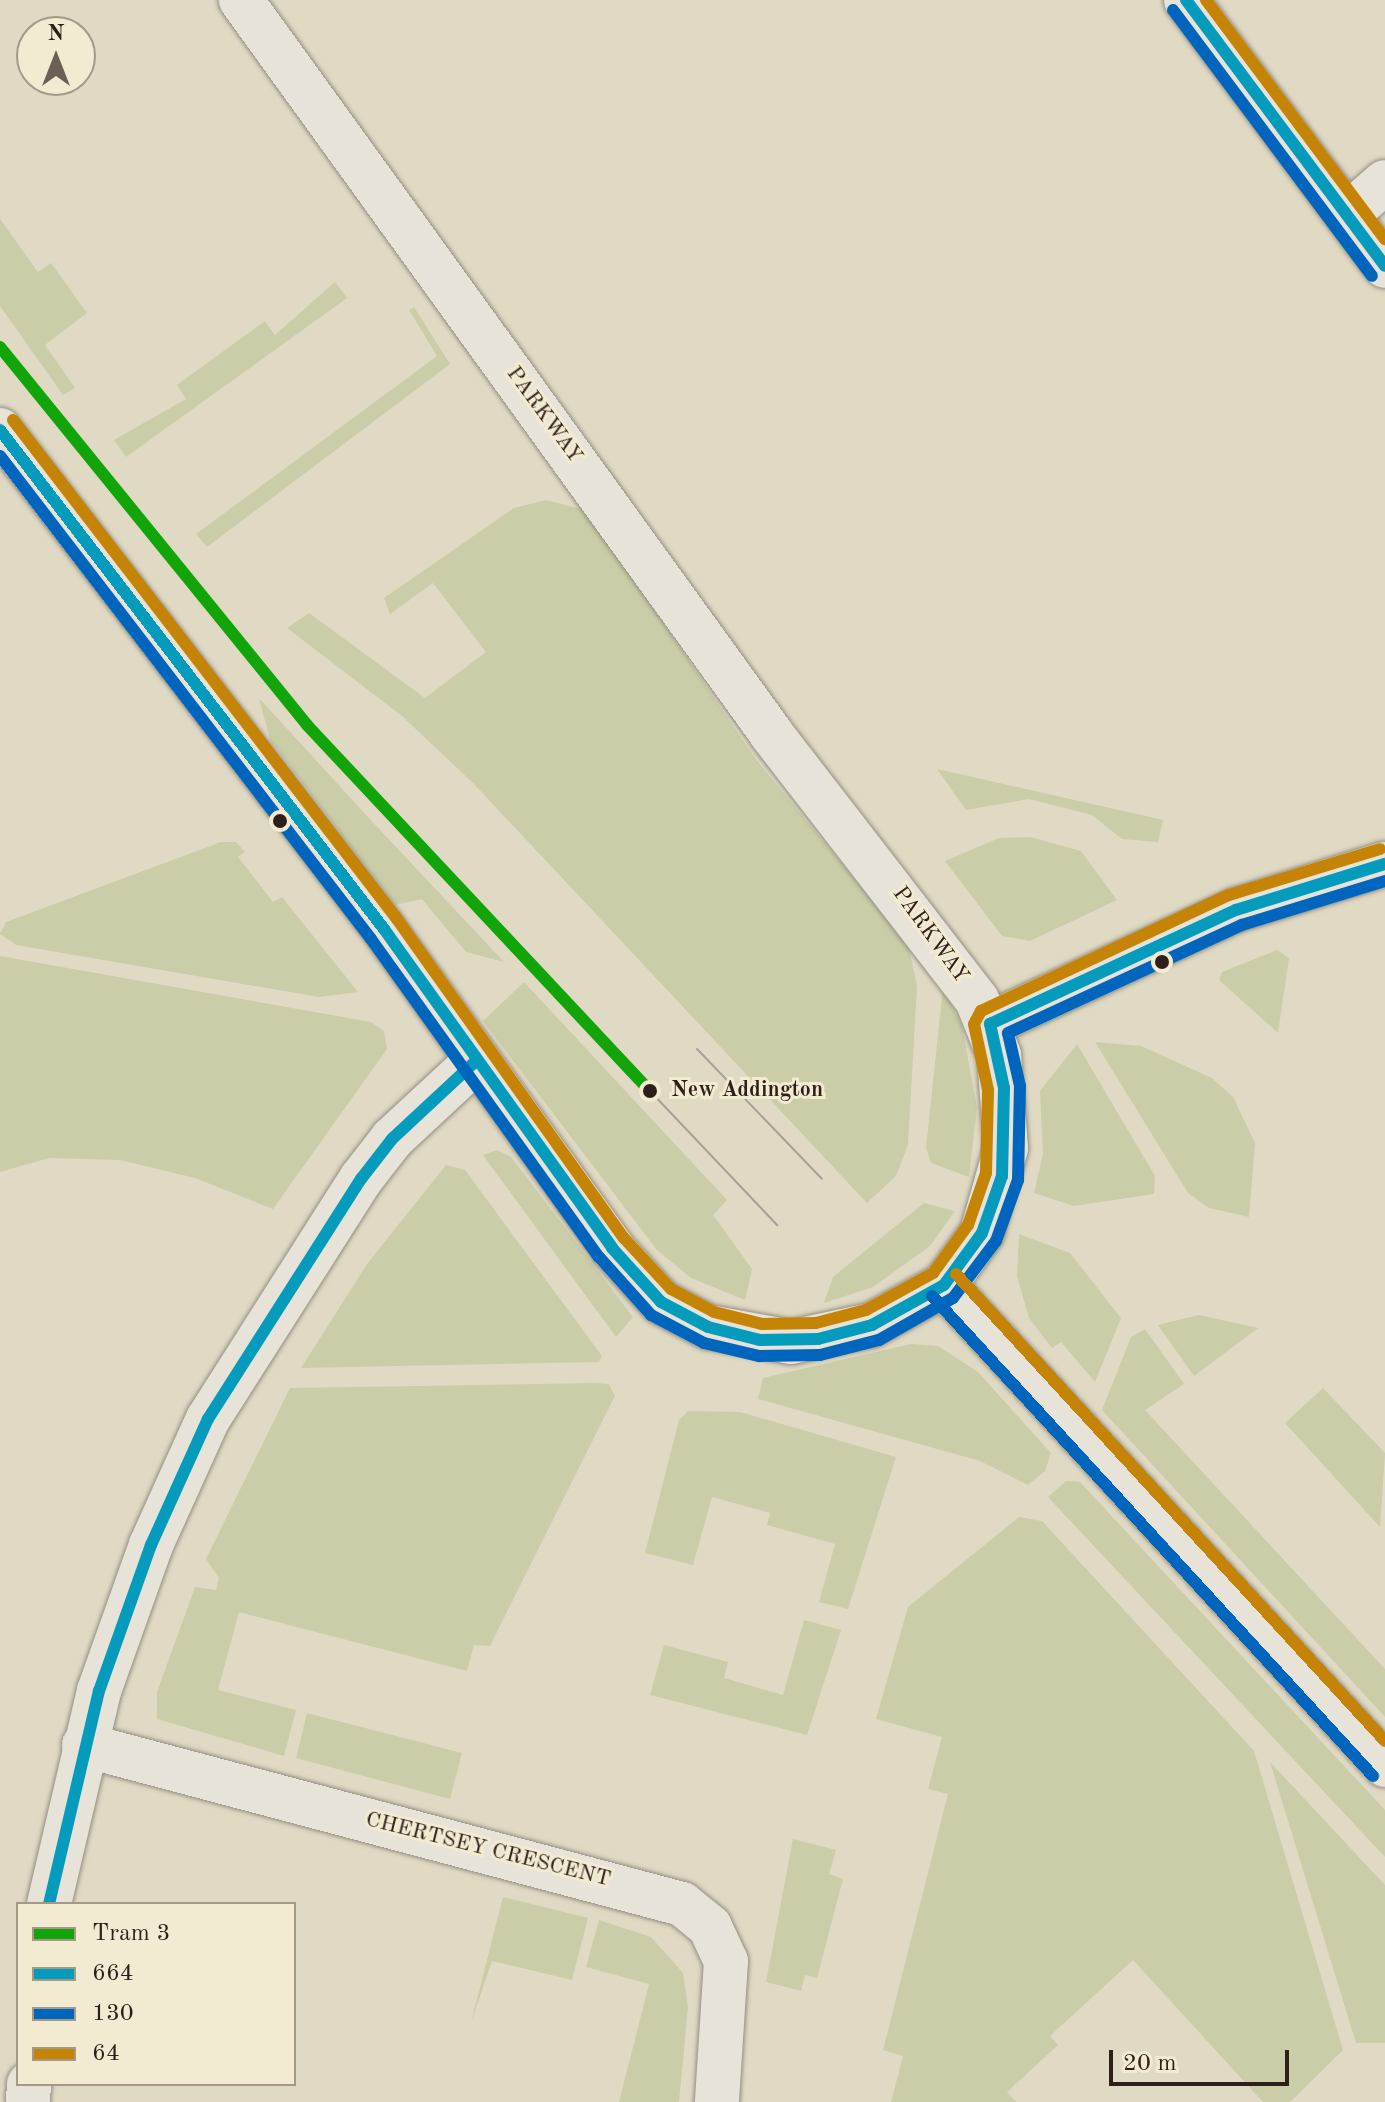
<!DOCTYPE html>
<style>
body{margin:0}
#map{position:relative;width:1385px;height:2102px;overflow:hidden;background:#e0dac4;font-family:"Old Standard TT",serif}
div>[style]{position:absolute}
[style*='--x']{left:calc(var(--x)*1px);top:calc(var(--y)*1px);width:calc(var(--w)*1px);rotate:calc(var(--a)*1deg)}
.green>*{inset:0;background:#cacda7}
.roads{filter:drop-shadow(0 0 2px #938e81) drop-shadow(0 0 2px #938e81)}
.minor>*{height:44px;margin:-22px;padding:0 22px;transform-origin:22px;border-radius:22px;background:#e7e3d8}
.tertiary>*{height:44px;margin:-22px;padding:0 22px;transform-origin:22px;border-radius:22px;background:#e7e3d8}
.tram>*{height:2px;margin:-1px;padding:0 1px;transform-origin:1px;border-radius:1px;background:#a5a199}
.bus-1>*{height:12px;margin:-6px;padding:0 6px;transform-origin:6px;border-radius:6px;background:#059bbc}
.bus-2>*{height:12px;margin:-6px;padding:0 6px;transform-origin:6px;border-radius:6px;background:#0065bd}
.bus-3>*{height:12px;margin:-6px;padding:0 6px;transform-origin:6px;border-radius:6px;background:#c58406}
.tram-1>*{height:12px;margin:-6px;padding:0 6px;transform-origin:6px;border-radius:6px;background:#12a50a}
.dots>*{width:22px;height:22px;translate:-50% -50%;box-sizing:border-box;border:4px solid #f2ebd2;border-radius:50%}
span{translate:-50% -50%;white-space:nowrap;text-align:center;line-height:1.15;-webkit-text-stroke:6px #f2ebd2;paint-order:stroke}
.street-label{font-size:22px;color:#2e1f1a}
.stop-label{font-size:22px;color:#2e1f1a;font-weight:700}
.left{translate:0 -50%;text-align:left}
.legend{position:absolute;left:16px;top:1902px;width:280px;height:184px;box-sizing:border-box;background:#f2ebd2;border:2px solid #a49988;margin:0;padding:10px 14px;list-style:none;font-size:24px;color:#2e1f1a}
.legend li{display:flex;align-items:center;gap:16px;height:40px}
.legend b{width:40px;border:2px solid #a49988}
.north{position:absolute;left:16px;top:16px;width:80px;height:80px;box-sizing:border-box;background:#f2ebd2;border:2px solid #a49988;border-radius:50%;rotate:0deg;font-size:22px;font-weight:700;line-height:32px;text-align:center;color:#2e1f1a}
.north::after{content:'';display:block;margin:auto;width:28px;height:36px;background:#6c6056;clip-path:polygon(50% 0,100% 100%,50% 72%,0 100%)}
.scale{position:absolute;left:1109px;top:2050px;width:180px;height:36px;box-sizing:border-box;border:4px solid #2e1f1a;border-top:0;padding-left:10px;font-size:24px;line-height:28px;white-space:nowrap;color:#2e1f1a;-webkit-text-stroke:6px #f2ebd2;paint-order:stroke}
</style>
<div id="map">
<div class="green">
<i style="clip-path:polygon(0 219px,38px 272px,51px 263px,87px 313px,45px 345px,75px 388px,63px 395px,0 306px)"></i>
<i style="clip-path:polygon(335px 282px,347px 298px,126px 457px,114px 440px,186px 399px,177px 385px,265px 321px,275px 335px)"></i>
<i style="clip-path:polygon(414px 307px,450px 364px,207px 547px,196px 534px,437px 356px,409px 310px)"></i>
<i style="clip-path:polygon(546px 500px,581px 509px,594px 522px,757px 761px,908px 944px,917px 986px,908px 1145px,896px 1176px,867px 1203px,474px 784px,402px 716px,287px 628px,309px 613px,425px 698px,486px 652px,433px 583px,390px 614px,384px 598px,514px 508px)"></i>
<i style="clip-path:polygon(259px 698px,367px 816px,504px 962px,466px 952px,422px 899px,395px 905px,270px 740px)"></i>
<i style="clip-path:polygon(937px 769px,1163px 820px,1158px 842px,1122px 839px,1092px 815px,1029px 799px,966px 810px)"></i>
<i style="clip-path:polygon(1030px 837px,1081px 851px,1117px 900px,1030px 941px,1002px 936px,945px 861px,999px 838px)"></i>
<i style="clip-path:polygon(221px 842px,236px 842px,245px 852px,238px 857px,273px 902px,282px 897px,358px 992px,319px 997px,16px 945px,0 934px,6px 922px)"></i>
<i style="clip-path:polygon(1277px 950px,1289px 958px,1278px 1033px,1219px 980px,1222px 972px)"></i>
<i style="clip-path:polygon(0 956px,371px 1022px,384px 1031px,387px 1049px,273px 1209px,195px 1178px,120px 1160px,49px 1158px,0 1172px)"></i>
<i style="clip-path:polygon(524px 982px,727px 1200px,713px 1215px,752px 1269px,745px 1300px,691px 1278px,657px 1250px,483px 1021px)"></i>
<i style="clip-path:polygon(943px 987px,962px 1026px,977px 1108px,969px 1177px,931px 1163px,926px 1148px)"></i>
<i style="clip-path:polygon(1095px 1042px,1141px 1046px,1212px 1078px,1233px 1097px,1255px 1143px,1249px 1217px,1209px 1208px,1188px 1193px)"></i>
<i style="clip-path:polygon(1077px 1044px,1155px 1176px,1154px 1194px,1074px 1206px,1034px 1193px,1043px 1154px,1040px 1091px)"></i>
<i style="clip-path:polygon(497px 1150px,511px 1157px,633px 1317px,616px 1337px,483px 1155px)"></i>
<i style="clip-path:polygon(446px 1165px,465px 1170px,602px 1356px,599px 1362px,301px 1368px,367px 1264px)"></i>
<i style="clip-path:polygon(924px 1203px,955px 1211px,930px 1246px,873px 1287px,824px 1303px,833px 1277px)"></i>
<i style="clip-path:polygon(1019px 1234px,1070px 1253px,1121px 1318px,1095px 1382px,1061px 1342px,1052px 1348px,1029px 1318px,1017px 1276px)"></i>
<i style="clip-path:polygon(1199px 1315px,1258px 1328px,1194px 1376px,1158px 1325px)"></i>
<i style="clip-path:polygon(1145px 1329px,1184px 1384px,1145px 1410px,1385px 1669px,1385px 1717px,1102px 1410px,1131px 1337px)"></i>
<i style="clip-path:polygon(911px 1344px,938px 1346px,978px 1372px,1051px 1453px,1045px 1471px,1028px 1485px,980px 1461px,758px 1399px,763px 1378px)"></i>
<i style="clip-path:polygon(595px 1383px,609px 1384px,615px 1396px,490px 1646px,474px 1645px,467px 1671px,239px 1612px,218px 1690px,296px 1710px,284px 1756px,157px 1719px,157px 1692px,195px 1587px,216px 1590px,219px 1578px,206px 1559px,290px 1388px)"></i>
<i style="clip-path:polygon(1323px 1388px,1385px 1453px,1380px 1527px,1285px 1423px)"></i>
<i style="clip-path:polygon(688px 1411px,740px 1412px,896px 1457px,848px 1609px,819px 1602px,835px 1544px,767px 1525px,770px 1513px,712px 1497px,693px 1565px,645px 1553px,679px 1420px)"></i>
<i style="clip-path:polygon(1066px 1481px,1080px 1482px,1385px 1810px,1385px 1857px,1048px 1497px)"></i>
<i style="clip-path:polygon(1019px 1517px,1042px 1521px,1254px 1751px,1343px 2050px,1290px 2102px,1263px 2102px,1133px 1960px,1050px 2036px,1058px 2045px,1007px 2092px,1016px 2102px,891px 2102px,903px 2056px,883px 2050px,948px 1794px,928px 1789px,942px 1737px,876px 1719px,908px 1607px)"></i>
<i style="clip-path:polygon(804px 1620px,841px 1630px,807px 1735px,650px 1695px,664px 1645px,728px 1662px,724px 1678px,783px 1695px)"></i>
<i style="clip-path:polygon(307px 1713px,462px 1753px,450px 1799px,296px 1758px)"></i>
<i style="clip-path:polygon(1270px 1762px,1385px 1885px,1385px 2043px,1356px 2043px)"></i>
<i style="clip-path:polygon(793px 1839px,836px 1850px,829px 1874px,843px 1879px,817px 1978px,805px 1975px,801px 1991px,766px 1982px)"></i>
<i style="clip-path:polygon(503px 1897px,588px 1918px,572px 1980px,492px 1961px,471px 2023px)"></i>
<i style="clip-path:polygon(599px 1920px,651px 1937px,683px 1973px,688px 2007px,679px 2102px,619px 2102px,649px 1984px,586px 1967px)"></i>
</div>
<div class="roads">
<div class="minor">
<i style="--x:1186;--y:0;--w:332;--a:53.2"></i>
<i style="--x:1347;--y:215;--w:50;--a:-41"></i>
<i style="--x:84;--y:1745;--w:619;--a:14.89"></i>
<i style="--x:682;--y:1904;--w:36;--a:39"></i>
<i style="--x:710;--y:1927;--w:38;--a:65"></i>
<i style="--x:726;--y:1961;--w:141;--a:93.7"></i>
<i style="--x:49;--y:1904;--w:219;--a:-76.8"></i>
<i style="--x:99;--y:1691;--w:155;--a:-70.4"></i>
<i style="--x:151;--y:1545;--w:138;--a:-65.7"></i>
<i style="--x:208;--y:1419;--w:285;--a:-57.5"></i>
<i style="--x:361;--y:1179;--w:51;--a:-52.2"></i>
<i style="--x:392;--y:1139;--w:115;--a:-42.9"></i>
<i style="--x:28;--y:2102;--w:18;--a:-87"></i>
</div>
<div class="tertiary">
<i style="--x:0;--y:430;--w:630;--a:52.42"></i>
<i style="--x:384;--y:929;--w:392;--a:54.4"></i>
<i style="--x:612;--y:1248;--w:73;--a:47.8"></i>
<i style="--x:661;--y:1302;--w:53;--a:28"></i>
<i style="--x:708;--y:1327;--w:84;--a:10.2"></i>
<i style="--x:791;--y:1342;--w:83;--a:-11.9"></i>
<i style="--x:872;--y:1325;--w:82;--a:-29.1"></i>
<i style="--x:944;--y:1285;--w:64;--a:-53.8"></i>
<i style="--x:982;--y:1233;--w:88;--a:-74.2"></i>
<i style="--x:1006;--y:1148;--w:93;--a:-94.3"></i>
<i style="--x:999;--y:1055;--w:59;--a:-111.8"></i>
<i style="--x:977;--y:1000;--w:337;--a:-127.7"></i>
<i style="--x:771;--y:733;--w:905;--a:-125.87"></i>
<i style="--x:990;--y:1024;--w:271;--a:-24.9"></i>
<i style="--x:1236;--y:910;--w:156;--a:-17.2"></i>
<i style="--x:944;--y:1285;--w:652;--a:47.42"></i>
</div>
</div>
<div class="tram">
<i style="--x:697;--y:1049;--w:180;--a:46.1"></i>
<i style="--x:650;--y:1091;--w:185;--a:46.5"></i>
</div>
<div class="bus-1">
<i style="--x:1186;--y:0;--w:332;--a:53.2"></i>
<i style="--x:0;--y:430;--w:630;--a:52.42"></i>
<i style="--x:384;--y:929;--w:392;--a:54.4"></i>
<i style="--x:612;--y:1248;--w:73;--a:47.8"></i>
<i style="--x:661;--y:1302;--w:53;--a:28"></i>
<i style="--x:708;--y:1327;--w:54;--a:14"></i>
<i style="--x:760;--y:1340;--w:58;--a:-1"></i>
<i style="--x:818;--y:1339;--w:56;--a:-14.5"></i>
<i style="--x:872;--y:1325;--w:82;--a:-29.1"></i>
<i style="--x:944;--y:1285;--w:64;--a:-53.8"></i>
<i style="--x:982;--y:1233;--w:60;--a:-70.7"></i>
<i style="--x:1002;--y:1176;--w:88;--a:-88.7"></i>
<i style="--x:1004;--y:1088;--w:66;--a:-102.3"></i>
<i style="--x:990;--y:1024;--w:271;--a:-24.9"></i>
<i style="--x:1236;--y:910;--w:156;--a:-17.2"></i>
<i style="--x:49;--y:1904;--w:219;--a:-76.8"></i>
<i style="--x:99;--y:1691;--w:155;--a:-70.4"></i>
<i style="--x:151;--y:1545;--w:138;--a:-65.7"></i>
<i style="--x:208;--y:1419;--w:285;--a:-57.5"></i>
<i style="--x:361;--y:1179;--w:51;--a:-52.2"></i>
<i style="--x:392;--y:1139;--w:115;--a:-42.9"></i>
</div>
<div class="bus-2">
<i style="--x:1173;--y:10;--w:332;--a:53.2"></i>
<i style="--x:0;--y:456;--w:609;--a:52.47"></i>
<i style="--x:371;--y:939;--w:391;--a:54.4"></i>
<i style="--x:599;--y:1257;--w:78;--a:48.1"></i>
<i style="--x:651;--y:1315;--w:60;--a:27.8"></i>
<i style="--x:704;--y:1343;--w:57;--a:13.3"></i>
<i style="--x:759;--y:1356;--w:61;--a:-0.9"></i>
<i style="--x:820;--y:1355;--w:61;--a:-14.3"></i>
<i style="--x:879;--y:1340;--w:85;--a:-29.6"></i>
<i style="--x:953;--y:1298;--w:71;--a:-53"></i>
<i style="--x:996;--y:1241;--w:65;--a:-70.2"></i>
<i style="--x:1018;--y:1180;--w:94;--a:-88.8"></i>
<i style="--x:1020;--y:1086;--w:54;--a:-102.8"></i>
<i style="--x:1008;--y:1033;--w:258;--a:-24.8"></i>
<i style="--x:1242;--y:925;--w:150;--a:-17.1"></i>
<i style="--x:932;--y:1296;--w:652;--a:47.42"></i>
</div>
<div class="bus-3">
<i style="--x:1206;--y:0;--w:299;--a:53.2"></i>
<i style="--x:13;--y:420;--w:630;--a:52.42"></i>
<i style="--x:397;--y:919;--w:392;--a:54.6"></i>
<i style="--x:624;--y:1238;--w:69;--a:47.3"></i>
<i style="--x:671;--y:1289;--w:49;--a:28.1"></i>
<i style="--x:714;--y:1312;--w:49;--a:14"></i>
<i style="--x:762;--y:1324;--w:54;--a:-1.1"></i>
<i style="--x:816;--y:1323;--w:52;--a:-14.6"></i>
<i style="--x:866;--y:1310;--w:77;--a:-28.9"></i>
<i style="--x:933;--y:1273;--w:59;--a:-53.9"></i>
<i style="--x:968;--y:1225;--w:55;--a:-70.9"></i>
<i style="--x:986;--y:1173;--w:83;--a:-88.6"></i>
<i style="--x:988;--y:1090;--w:67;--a:-102"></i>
<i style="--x:974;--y:1024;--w:15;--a:-62"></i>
<i style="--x:981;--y:1011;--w:274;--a:-25.1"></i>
<i style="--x:1229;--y:895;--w:158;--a:-16.9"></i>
<i style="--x:956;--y:1274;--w:634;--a:47.43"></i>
</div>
<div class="tram-1">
<i style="--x:0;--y:347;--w:487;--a:50.9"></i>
<i style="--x:307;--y:725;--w:502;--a:46.86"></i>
</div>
<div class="dots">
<i style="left:280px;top:821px;background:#2e1f1a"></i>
<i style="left:1162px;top:962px;background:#2e1f1a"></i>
<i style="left:650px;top:1091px;background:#2e1f1a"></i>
</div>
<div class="street-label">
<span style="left:544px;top:415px;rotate:54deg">PARKWAY</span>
<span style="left:930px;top:935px;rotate:54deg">PARKWAY</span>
<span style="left:488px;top:1850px;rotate:14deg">CHERTSEY CRESCENT</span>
</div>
<div class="stop-label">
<span class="left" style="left:671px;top:1091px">New Addington</span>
</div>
<ul class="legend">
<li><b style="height:10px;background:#12a50a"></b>Tram 3</li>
<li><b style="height:10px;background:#059bbc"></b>664</li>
<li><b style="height:10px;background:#0065bd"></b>130</li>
<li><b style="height:10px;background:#c58406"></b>64</li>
</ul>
<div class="north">N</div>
<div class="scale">20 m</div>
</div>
